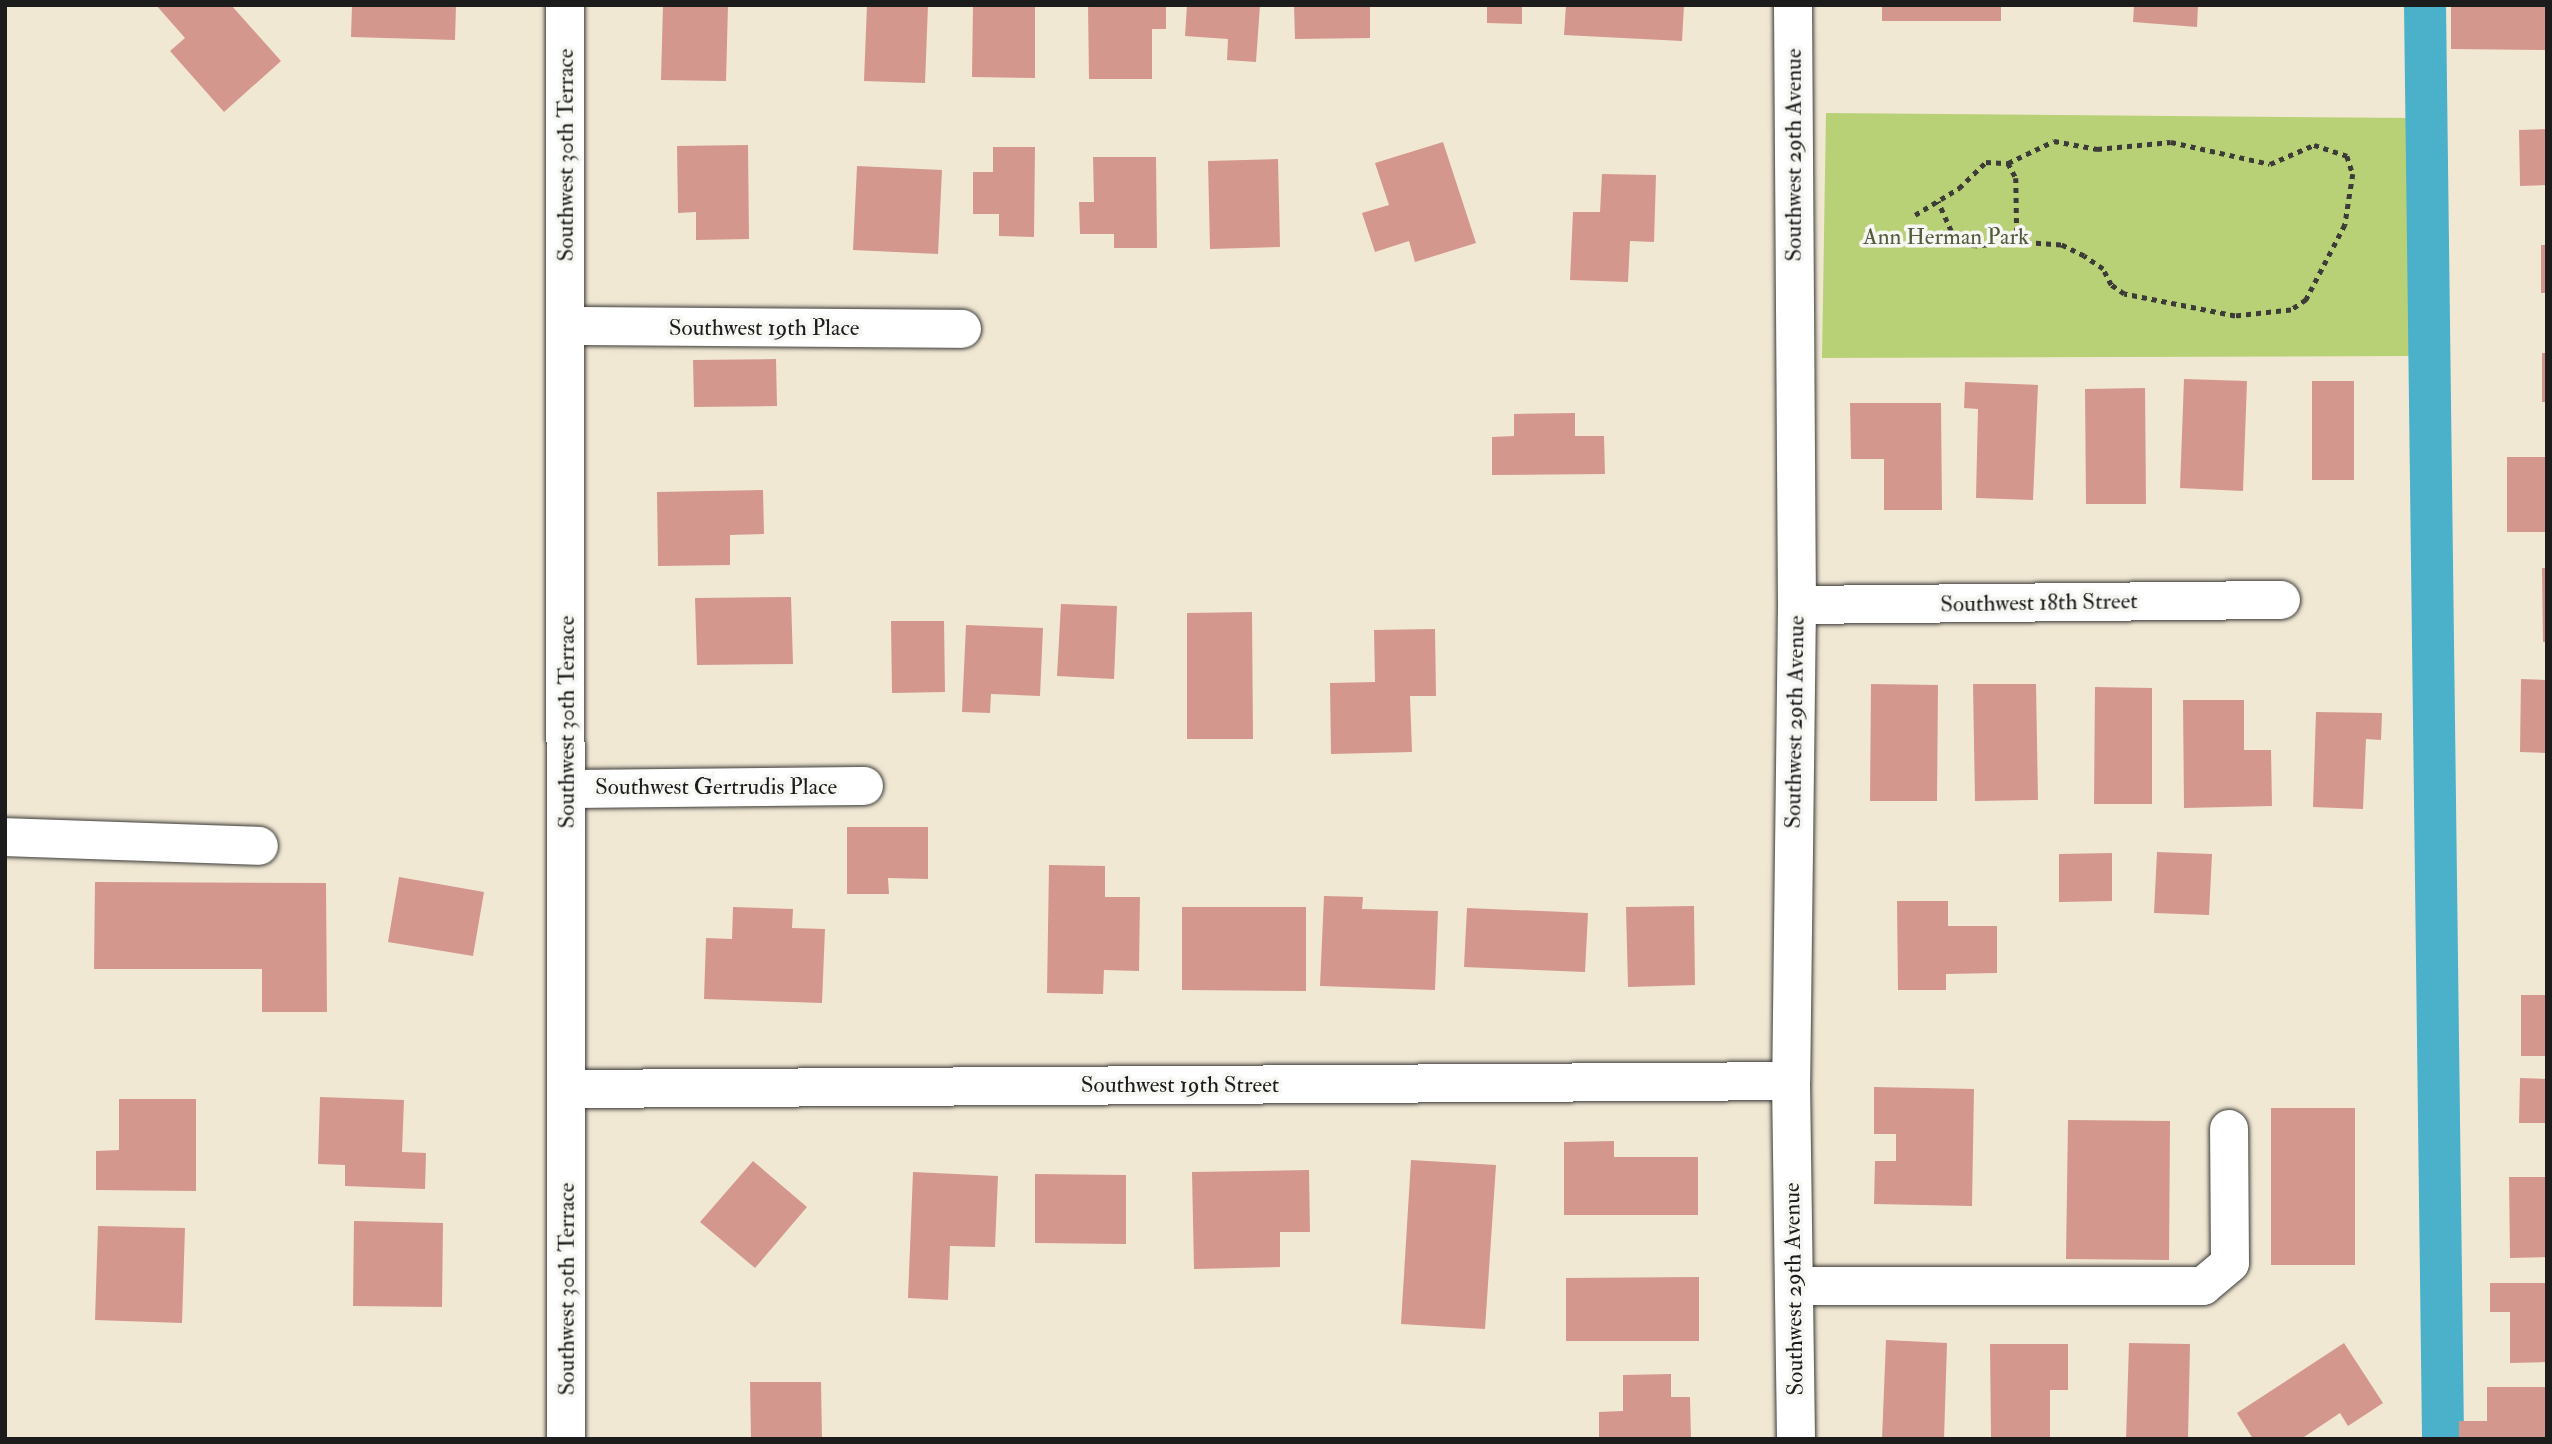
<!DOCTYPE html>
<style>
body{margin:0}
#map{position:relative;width:2552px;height:1444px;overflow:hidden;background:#f1e8d4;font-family:"IM FELL Double Pica",serif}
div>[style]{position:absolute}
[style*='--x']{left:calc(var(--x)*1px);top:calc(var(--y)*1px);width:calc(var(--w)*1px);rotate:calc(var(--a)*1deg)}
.green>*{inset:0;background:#b9d176}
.canal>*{height:42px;margin:-21px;padding:0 21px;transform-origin:21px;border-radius:21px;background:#4bb0ca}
.building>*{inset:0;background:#d4978d}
.path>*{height:4.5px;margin-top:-2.25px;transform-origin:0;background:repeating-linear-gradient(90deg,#3c3b38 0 5px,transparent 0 10px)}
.roads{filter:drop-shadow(0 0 2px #3c3b38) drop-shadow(0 0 2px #3c3b38)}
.minor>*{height:38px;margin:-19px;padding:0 19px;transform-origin:19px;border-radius:19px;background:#fff}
span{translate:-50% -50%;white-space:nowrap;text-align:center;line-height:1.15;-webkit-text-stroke:7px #f6f6f2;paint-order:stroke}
.street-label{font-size:23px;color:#1c1c1c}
.park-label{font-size:23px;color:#535b3c}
.frame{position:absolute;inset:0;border:7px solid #1c1c1c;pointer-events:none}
</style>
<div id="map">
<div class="green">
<i style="clip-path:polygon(1826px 113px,2415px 118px,2414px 356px,1822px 358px)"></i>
</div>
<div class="canal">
<i style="--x:2425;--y:5;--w:1434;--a:89.28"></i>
</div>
<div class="building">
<i style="clip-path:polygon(156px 5px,231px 5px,281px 61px,224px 112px,170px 51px,185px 38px)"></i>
<i style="clip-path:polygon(352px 5px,456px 5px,455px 40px,351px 37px)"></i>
<i style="clip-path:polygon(663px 5px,728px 5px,726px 81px,661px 80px)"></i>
<i style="clip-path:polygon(867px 5px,928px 5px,925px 83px,864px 81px)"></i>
<i style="clip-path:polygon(973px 5px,1035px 5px,1035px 78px,972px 77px)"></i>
<i style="clip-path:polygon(1088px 5px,1166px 5px,1166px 29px,1152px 29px,1152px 79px,1089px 79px)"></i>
<i style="clip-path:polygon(1187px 5px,1260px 5px,1256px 62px,1227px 60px,1228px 39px,1185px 36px)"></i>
<i style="clip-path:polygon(1294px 5px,1370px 5px,1370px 38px,1295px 39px)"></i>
<i style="clip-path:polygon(1487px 5px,1522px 5px,1522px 24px,1487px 23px)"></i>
<i style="clip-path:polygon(1566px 5px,1684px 5px,1682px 41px,1564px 35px)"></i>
<i style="clip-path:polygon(1882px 5px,2001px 5px,2001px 21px,1882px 21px)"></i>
<i style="clip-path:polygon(2134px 5px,2198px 5px,2197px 27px,2133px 22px)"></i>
<i style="clip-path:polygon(2451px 5px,2545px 5px,2545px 50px,2451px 49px)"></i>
<i style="clip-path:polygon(2547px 129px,2547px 185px,2520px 186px,2519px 130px)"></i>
<i style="clip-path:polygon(1443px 142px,1476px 243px,1415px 262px,1409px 241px,1375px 252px,1362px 213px,1389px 205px,1375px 163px)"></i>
<i style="clip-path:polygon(748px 145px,749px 239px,696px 240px,696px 212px,678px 213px,677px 146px)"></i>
<i style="clip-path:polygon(993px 147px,1035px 147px,1034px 237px,999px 236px,999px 214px,973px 214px,973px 172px,993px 172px)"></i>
<i style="clip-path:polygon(1093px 157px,1156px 157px,1157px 248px,1114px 248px,1114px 234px,1080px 234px,1079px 202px,1094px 202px)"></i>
<i style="clip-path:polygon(1278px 159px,1280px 247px,1210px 249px,1208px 161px)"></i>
<i style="clip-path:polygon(857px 166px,942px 170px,938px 254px,853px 250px)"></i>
<i style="clip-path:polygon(1602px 174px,1656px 175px,1654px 242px,1630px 241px,1628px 282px,1570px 280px,1573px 212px,1600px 212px)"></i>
<i style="clip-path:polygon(2541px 245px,2547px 245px,2547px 293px,2541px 293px)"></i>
<i style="clip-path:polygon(2542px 353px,2547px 353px,2547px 402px,2542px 402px)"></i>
<i style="clip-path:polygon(776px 359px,777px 406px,694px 407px,693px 360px)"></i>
<i style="clip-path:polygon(2184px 379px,2247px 381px,2243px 491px,2180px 488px)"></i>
<i style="clip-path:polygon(2312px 381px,2354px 381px,2354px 480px,2312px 480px)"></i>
<i style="clip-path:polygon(1965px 382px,2038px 385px,2033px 500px,1976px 498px,1978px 409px,1964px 408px)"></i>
<i style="clip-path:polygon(2145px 388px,2146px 504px,2086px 504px,2085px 389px)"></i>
<i style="clip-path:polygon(1850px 403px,1941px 403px,1942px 510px,1884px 510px,1884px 459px,1851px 459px)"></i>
<i style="clip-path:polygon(1575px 413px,1575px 436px,1604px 436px,1605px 474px,1492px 475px,1492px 437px,1514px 436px,1514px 414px)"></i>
<i style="clip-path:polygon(2507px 457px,2547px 457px,2547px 532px,2507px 532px)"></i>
<i style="clip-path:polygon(763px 490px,764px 534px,730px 535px,730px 565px,658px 566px,657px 492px)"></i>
<i style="clip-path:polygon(2542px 568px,2547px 568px,2547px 642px,2543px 642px)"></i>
<i style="clip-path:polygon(791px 597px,793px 664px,697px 665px,695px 598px)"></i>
<i style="clip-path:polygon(1061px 604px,1117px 606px,1114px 679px,1057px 676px)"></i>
<i style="clip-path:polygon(1252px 612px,1253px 739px,1187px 739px,1187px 613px)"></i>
<i style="clip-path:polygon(891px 621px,944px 621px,945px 692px,892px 693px)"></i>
<i style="clip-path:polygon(966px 625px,1043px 628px,1040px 696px,991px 694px,990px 713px,962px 712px)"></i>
<i style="clip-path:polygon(1435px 629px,1436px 696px,1410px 696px,1412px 752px,1331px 754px,1330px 683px,1375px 682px,1374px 630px)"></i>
<i style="clip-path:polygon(2521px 679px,2547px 680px,2547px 753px,2520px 752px)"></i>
<i style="clip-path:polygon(1871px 684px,1938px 685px,1937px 801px,1870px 801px)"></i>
<i style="clip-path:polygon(1973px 684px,2036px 684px,2038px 800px,1975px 801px)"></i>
<i style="clip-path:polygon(2095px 687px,2152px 688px,2152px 804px,2094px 804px)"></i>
<i style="clip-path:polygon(2183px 700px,2244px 700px,2244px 750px,2271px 750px,2272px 806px,2184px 808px)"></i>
<i style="clip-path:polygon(2316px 712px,2382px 713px,2381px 740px,2366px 739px,2363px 809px,2313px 807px)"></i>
<i style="clip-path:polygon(847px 827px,928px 827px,928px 879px,888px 878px,889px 894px,847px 894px)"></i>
<i style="clip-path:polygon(2157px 852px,2212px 854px,2209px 915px,2154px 913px)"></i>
<i style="clip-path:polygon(2112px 853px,2112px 901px,2059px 902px,2059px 854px)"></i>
<i style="clip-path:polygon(1049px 865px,1105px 866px,1105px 897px,1140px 897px,1139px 971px,1104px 970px,1103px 994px,1047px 993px)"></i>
<i style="clip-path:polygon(399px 877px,484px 892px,473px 956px,388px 942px)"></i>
<i style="clip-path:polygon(95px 882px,326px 883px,327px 1012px,262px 1012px,262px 969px,94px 969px)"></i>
<i style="clip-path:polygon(1324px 896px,1363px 897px,1362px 909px,1438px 911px,1435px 990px,1320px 986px)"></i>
<i style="clip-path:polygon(1897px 901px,1948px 901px,1948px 926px,1997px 926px,1997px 973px,1946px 974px,1946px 990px,1898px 990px)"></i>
<i style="clip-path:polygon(1694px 906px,1695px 985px,1628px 987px,1626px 907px)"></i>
<i style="clip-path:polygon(733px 907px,793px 909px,792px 928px,825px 929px,822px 1003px,704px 999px,706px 938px,732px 939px)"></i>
<i style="clip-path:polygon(1182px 907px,1306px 907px,1306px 991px,1182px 990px)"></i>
<i style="clip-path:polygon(1467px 908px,1588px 913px,1585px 972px,1464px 967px)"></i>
<i style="clip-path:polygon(2521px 995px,2547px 995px,2547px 1056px,2521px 1056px)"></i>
<i style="clip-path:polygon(2520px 1078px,2547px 1079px,2547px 1123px,2519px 1123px)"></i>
<i style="clip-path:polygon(1874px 1087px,1974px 1089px,1972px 1206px,1874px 1204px,1875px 1161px,1896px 1161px,1896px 1134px,1874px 1134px)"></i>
<i style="clip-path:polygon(320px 1097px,404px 1100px,402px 1152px,426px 1153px,425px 1189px,345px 1186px,345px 1165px,318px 1164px)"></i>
<i style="clip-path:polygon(119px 1099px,196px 1099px,196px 1191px,96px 1190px,96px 1151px,119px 1150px)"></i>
<i style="clip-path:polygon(2271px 1108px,2355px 1108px,2355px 1265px,2271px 1265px)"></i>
<i style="clip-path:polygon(2068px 1120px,2170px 1121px,2169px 1260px,2066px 1259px)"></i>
<i style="clip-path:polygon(1614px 1141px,1614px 1157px,1698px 1157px,1698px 1215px,1564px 1215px,1564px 1142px)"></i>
<i style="clip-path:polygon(1411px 1160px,1496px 1165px,1485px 1329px,1401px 1324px)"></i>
<i style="clip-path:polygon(753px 1161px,807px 1207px,755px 1268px,700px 1222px)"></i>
<i style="clip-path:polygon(1309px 1170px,1310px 1232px,1280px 1232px,1280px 1267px,1194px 1269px,1192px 1172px)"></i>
<i style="clip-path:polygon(913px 1172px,998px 1176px,995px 1247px,950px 1246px,948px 1300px,908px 1298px)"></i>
<i style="clip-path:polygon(1035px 1174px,1126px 1175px,1126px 1244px,1035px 1243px)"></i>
<i style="clip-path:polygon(2509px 1177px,2547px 1177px,2547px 1257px,2510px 1258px)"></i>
<i style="clip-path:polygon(354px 1221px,443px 1223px,442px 1307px,353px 1306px)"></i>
<i style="clip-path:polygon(98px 1226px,185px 1228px,182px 1323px,95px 1320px)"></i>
<i style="clip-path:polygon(1699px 1277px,1699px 1341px,1566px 1341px,1566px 1278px)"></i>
<i style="clip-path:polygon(2490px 1283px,2547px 1283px,2547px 1362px,2510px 1363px,2510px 1312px,2490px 1312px)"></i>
<i style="clip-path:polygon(1886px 1340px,1947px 1343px,1944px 1439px,1882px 1439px)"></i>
<i style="clip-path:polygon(2129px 1343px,2190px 1344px,2188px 1439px,2126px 1439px)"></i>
<i style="clip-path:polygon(2344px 1343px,2383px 1403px,2348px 1426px,2340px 1413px,2301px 1439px,2253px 1439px,2237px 1413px)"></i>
<i style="clip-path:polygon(1990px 1344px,2068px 1344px,2068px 1390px,2050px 1390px,2050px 1439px,1991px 1439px)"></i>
<i style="clip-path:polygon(1671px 1374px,1671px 1397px,1690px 1397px,1691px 1439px,1599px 1439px,1599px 1412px,1623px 1411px,1623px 1375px)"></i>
<i style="clip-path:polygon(750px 1382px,821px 1382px,822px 1439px,751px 1439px)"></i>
<i style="clip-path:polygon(2487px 1387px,2547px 1387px,2547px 1439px,2459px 1439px,2459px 1421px,2487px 1421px)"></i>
</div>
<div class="path">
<i style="--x:2008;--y:163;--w:51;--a:-25.6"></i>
<i style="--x:2054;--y:141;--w:44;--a:10.5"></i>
<i style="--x:2097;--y:149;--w:74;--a:-5.4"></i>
<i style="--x:2171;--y:142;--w:101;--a:12.5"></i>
<i style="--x:2270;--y:164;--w:48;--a:-23.4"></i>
<i style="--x:2314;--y:145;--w:35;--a:18"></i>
<i style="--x:2347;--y:156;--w:19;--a:72"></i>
<i style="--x:2353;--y:174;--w:52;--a:98.9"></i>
<i style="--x:2345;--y:225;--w:85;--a:117.5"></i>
<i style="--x:2306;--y:300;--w:18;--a:146"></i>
<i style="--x:2291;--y:310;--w:56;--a:173.9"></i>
<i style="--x:2235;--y:316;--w:113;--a:-168.8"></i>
<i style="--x:2124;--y:294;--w:16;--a:-145"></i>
<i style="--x:2111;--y:285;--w:18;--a:-117"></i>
<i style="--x:2103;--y:269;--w:23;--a:-146"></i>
<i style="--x:2084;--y:256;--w:25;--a:-154"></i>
<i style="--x:2061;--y:245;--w:44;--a:-176.1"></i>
<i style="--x:1915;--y:215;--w:52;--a:-31.5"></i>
<i style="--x:1959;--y:188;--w:37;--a:-44"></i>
<i style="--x:1986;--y:162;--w:22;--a:3"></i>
<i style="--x:2008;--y:163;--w:17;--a:62"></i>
<i style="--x:2016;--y:178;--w:64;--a:89.1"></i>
<i style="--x:2017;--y:242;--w:42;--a:174.6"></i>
<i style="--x:1975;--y:246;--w:21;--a:-163"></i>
<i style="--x:1955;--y:240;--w:42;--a:-114.1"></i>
</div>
<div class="roads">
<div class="minor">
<i style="--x:565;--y:5;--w:1434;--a:89.96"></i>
<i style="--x:1793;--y:5;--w:600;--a:89.62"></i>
<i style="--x:1797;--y:605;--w:476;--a:90.7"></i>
<i style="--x:1791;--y:1081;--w:358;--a:89.2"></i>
<i style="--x:566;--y:326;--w:396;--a:0.4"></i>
<i style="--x:1797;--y:605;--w:484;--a:-0.6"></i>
<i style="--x:568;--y:789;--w:296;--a:-0.6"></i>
<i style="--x:5;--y:837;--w:254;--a:2"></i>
<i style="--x:568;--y:1089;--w:1223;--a:-0.37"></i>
<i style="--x:1794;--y:1286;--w:409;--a:0"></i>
<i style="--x:2203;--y:1286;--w:35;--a:-40"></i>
<i style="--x:2230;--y:1263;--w:134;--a:-90.4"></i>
</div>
</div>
<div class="street-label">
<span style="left:566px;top:155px;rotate:-90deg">Southwest 30th Terrace</span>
<span style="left:1794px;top:155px;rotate:-90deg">Southwest 29th Avenue</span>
<span style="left:764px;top:328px">Southwest 19th Place</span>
<span style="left:2039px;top:603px;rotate:-1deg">Southwest 18th Street</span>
<span style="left:567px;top:722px;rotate:-90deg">Southwest 30th Terrace</span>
<span style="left:1795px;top:722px;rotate:-89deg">Southwest 29th Avenue</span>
<span style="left:716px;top:787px">Southwest Gertrudis Place</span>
<span style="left:1180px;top:1085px">Southwest 19th Street</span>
<span style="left:567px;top:1289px;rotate:-90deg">Southwest 30th Terrace</span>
<span style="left:1794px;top:1289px;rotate:-91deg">Southwest 29th Avenue</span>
</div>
<div class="park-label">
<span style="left:1946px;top:237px">Ann Herman Park</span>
</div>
<div class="frame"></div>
</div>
